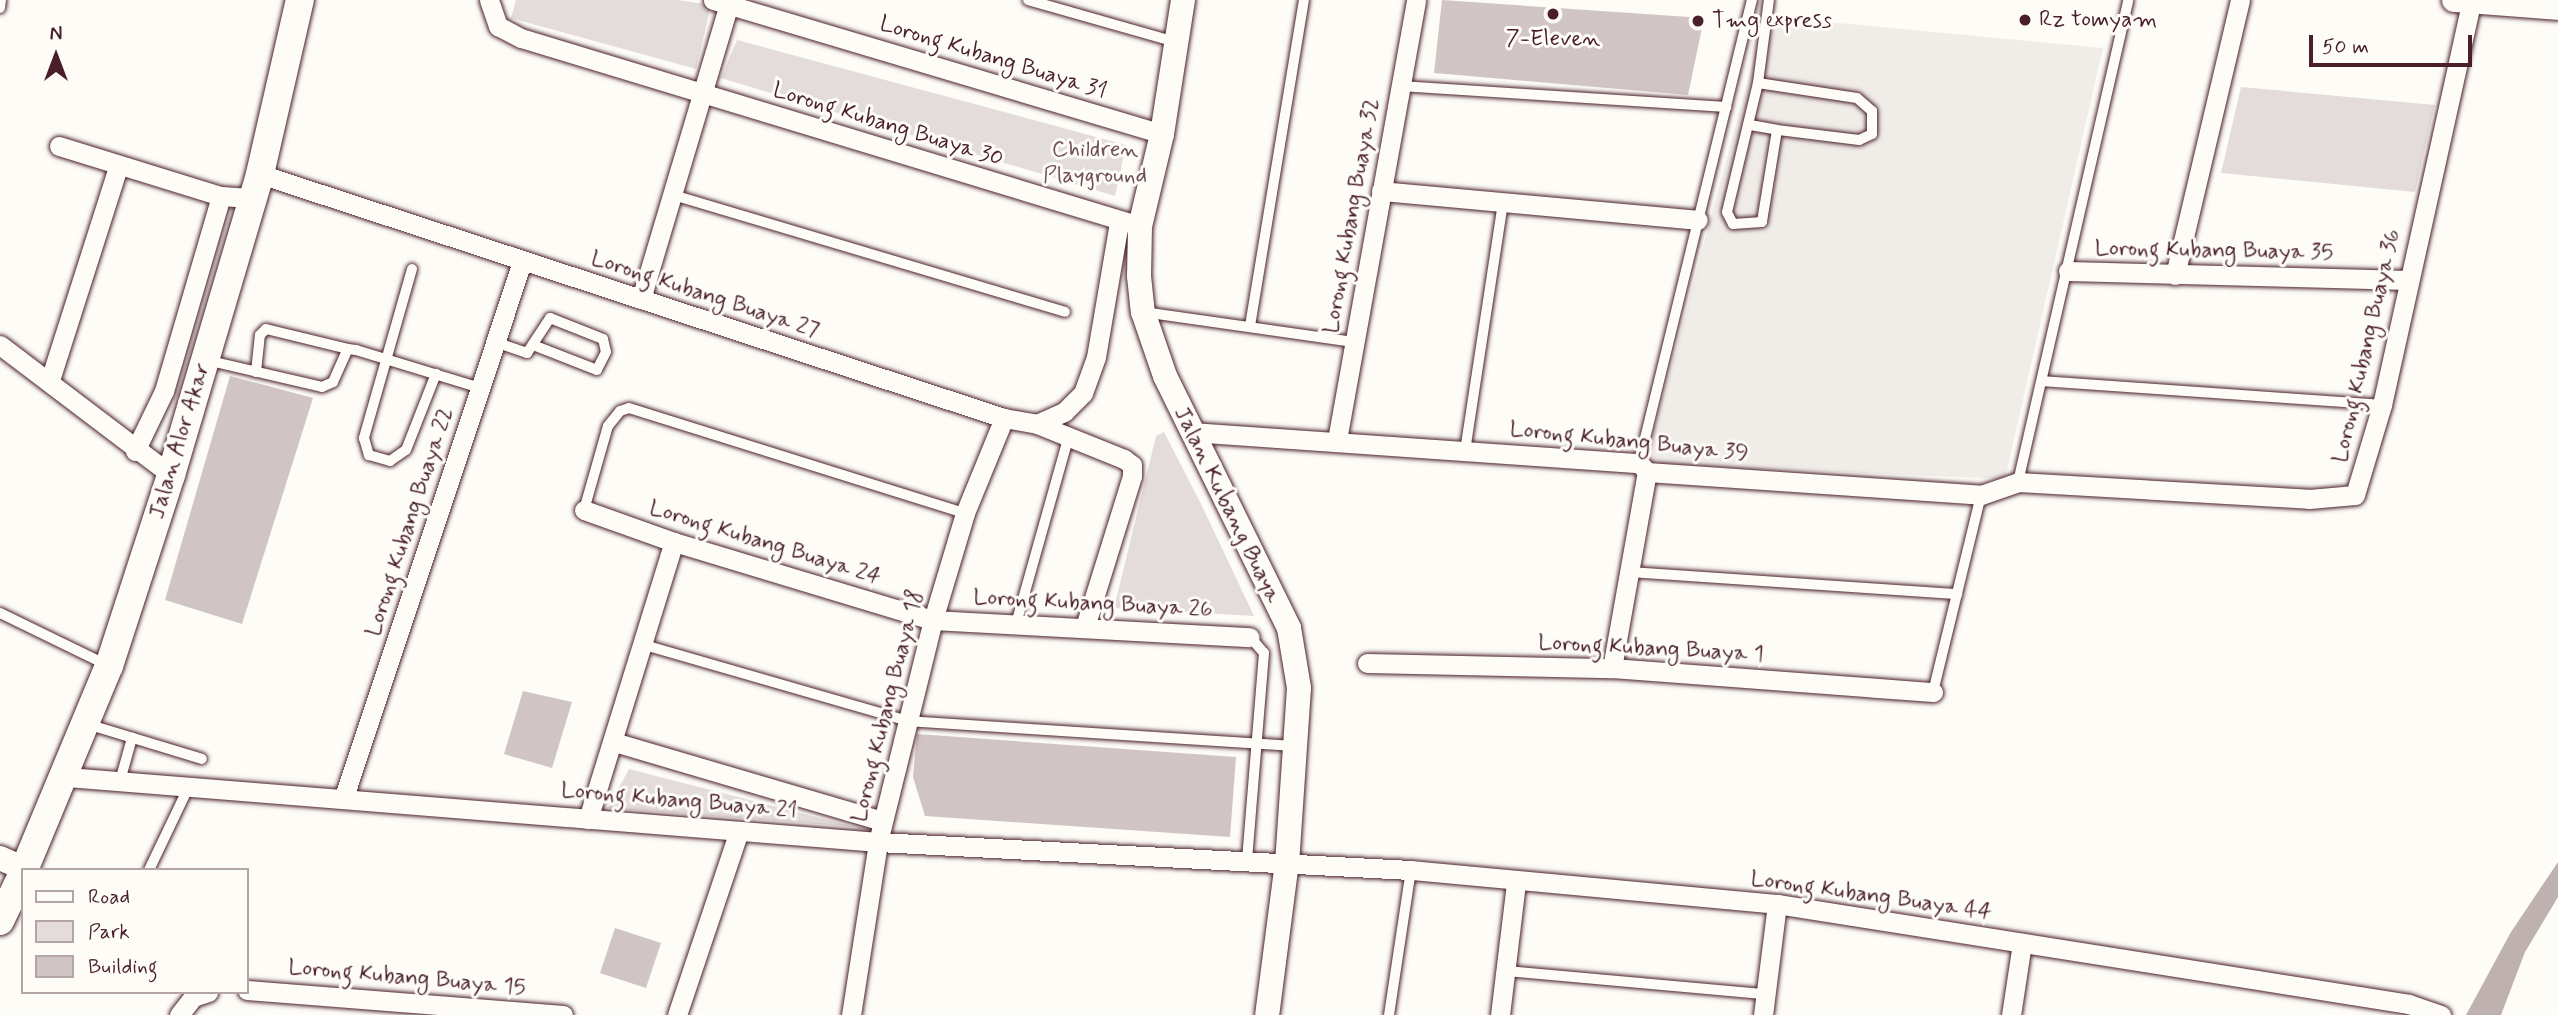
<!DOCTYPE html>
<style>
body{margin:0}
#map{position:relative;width:2558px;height:1015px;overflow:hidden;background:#fdfcf7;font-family:Mynerve,sans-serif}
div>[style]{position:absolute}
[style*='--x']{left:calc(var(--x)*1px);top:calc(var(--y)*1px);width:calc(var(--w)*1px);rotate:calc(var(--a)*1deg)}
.built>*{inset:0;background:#f0ece8}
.green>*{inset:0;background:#e3dcda}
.water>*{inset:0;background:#c0b1b1}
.building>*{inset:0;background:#d0c5c4}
.roads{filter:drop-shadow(0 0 2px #4a1f2b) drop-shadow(0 0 2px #4a1f2b)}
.service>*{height:10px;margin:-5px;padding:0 5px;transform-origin:5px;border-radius:5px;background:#fdfcf7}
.minor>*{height:19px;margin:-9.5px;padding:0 9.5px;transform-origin:9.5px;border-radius:9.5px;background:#fdfcf7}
.tertiary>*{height:24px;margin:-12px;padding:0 12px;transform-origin:12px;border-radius:12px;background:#fdfcf7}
.secondary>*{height:28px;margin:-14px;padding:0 14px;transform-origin:14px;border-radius:14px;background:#fdfcf7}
.dots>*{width:19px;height:19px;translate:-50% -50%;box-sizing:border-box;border:4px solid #fdfcf7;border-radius:50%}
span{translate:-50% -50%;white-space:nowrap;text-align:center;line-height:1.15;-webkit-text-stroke:6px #fdfcf7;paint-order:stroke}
.poi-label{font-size:23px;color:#4a1f2b}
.left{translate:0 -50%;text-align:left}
.street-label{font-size:23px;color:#4a1f2b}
.park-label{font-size:23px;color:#704e57}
.legend{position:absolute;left:21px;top:868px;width:228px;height:126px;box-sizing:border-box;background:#fdfcf7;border:2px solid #b5a4a5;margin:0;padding:9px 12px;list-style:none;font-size:21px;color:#4a1f2b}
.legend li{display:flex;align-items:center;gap:14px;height:35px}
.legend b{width:35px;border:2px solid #b5a4a5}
.north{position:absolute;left:21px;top:21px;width:70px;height:70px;-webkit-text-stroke:5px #fdfcf7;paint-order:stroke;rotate:0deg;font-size:19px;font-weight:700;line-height:28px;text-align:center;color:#4a1f2b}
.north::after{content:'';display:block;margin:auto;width:24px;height:32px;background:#4a1f2b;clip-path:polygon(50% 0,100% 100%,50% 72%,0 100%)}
.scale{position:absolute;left:2309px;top:35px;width:163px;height:32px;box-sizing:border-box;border:4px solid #4a1f2b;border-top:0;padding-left:9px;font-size:21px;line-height:24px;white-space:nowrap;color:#4a1f2b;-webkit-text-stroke:5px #fdfcf7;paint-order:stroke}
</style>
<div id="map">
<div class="built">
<i style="clip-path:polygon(1765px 16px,2103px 48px,2005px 479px,1645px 464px)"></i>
</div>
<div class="green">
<i style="clip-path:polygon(516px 0,678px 0,711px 5px,696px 69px,511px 18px)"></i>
<i style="clip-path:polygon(737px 40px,1126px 145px,1115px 196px,721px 78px)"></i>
<i style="clip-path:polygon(2241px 87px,2435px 105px,2415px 192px,2221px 173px)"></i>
<i style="clip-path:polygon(1164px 432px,1201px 504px,1254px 616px,1114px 608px,1156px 436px)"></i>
<i style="clip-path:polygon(629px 769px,855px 827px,608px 808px)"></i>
</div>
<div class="water">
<i style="clip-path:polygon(2558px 862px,2558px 897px,2525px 952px,2501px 1015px,2466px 1015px,2511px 932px)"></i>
</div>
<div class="building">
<i style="clip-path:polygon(1442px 0,1704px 18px,1688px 95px,1434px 73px)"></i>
<i style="clip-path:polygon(230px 376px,313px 398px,242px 624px,165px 600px)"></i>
<i style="clip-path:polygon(523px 691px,572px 702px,552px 768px,504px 754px)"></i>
<i style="clip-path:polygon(917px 734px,1236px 757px,1230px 837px,925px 816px,913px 777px)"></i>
<i style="clip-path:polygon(615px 928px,661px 943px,646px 988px,600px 973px)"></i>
</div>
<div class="roads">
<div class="service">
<i style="--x:1028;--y:0;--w:153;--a:15.9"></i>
<i style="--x:0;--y:8;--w:8;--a:-83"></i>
<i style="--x:1758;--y:83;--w:100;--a:8.6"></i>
<i style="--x:1857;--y:98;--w:20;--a:41"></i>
<i style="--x:1872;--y:111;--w:23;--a:90"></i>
<i style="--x:1872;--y:134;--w:14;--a:155"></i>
<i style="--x:1859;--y:140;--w:83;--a:-173"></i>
<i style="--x:1777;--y:130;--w:93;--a:99.3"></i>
<i style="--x:1762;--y:222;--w:29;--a:176"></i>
<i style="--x:1733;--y:224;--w:13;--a:-117"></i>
<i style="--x:1727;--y:212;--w:133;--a:-76.5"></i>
<i style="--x:1758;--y:83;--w:84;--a:-82.5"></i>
<i style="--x:1400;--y:86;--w:327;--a:3.7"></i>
<i style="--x:1750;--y:125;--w:27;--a:10"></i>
<i style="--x:673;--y:195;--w:409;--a:16.6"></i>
<i style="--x:412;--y:269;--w:176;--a:105.9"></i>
<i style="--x:364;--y:438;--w:18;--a:74"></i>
<i style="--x:369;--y:455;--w:22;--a:16"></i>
<i style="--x:390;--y:461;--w:19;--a:-35"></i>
<i style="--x:406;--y:450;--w:82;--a:-68.5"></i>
<i style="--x:1143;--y:312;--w:213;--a:8.1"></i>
<i style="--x:1250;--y:326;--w:330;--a:-80.6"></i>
<i style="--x:495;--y:342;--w:34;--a:19"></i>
<i style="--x:527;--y:353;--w:42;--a:-56.7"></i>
<i style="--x:550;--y:318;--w:57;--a:21.6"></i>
<i style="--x:603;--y:339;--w:13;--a:77"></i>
<i style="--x:606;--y:352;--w:20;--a:117"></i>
<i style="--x:597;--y:370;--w:69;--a:-158.7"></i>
<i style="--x:206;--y:360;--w:119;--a:13.1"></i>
<i style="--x:322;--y:387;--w:12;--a:-24"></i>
<i style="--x:333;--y:382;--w:36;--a:-66"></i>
<i style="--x:348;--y:349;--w:8;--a:7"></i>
<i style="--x:356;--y:350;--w:130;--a:17"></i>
<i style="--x:256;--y:372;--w:37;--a:-84"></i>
<i style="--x:260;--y:335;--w:8;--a:-45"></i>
<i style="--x:266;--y:329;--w:84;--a:13.7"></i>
<i style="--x:2042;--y:381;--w:341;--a:4"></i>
<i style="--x:1465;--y:451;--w:252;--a:-81.3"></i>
<i style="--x:1639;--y:463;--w:477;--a:-76.3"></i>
<i style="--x:2018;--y:482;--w:494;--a:-77.1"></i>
<i style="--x:584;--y:510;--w:87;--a:-74.1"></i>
<i style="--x:608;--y:426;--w:19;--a:-51"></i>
<i style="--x:620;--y:411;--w:9;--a:-18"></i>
<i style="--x:629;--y:408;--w:352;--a:17.4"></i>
<i style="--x:1631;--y:572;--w:327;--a:3.9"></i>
<i style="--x:0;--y:613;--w:119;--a:25.9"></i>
<i style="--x:1016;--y:624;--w:195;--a:-74.3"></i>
<i style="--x:641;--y:644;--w:277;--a:16.1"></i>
<i style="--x:907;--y:721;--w:387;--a:3.7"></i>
<i style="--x:1933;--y:692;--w:203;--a:-76.3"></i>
<i style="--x:87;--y:724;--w:120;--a:16.9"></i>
<i style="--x:120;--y:781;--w:45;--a:-74.4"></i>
<i style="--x:1247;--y:860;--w:208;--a:-85.3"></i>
<i style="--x:1264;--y:653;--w:21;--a:-131"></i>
<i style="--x:149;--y:870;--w:93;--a:-64.5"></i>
<i style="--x:1506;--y:971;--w:261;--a:5.1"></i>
<i style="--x:1389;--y:1015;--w:147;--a:-81.4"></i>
</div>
<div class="minor">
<i style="--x:489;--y:0;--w:28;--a:71"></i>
<i style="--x:498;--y:26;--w:26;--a:28"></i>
<i style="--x:521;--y:38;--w:647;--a:16.89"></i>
<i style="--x:713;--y:0;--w:469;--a:16.6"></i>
<i style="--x:59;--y:146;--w:170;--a:17.2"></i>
<i style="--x:221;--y:196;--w:32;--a:4"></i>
<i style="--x:260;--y:174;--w:783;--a:18.16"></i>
<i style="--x:1004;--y:418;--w:34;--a:10"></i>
<i style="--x:1037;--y:424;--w:94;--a:21.9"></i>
<i style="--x:1124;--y:459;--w:10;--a:37"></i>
<i style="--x:1132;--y:465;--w:11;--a:90"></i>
<i style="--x:1132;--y:476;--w:158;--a:107.3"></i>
<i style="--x:1381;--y:191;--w:318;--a:5.2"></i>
<i style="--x:2068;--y:271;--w:340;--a:1.5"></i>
<i style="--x:2175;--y:275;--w:283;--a:-76.7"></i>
<i style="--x:641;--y:299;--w:312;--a:-73.4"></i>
<i style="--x:0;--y:345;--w:215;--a:37.2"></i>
<i style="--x:50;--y:380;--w:224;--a:-72.3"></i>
<i style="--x:1037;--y:424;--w:30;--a:-24"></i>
<i style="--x:1064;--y:412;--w:27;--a:-45"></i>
<i style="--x:1083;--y:393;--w:38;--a:-70"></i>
<i style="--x:1096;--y:357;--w:136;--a:-80.3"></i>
<i style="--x:1191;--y:432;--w:449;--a:4"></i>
<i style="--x:1639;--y:463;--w:12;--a:48"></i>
<i style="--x:1647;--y:472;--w:335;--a:3.9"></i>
<i style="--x:1981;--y:495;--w:39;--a:-19"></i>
<i style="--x:2018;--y:482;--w:291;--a:3.3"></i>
<i style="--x:2309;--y:499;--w:46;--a:-5"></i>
<i style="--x:2355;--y:495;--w:94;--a:-73.3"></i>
<i style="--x:2382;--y:405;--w:415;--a:-77.5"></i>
<i style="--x:1337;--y:440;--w:447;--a:-79.8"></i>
<i style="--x:135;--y:451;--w:67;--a:-64.2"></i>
<i style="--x:164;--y:391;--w:203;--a:-73.7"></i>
<i style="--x:584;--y:510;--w:96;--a:19.6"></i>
<i style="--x:674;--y:542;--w:270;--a:16.8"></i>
<i style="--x:933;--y:620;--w:317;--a:3.1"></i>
<i style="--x:1367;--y:663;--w:245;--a:1.2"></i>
<i style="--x:1612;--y:668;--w:322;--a:4.3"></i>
<i style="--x:1612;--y:668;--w:199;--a:-79.9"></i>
<i style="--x:614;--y:742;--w:280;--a:16.4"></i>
<i style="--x:67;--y:777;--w:814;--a:4.58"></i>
<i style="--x:878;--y:842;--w:534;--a:3.01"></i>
<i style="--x:1411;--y:870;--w:368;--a:5.3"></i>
<i style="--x:1777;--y:904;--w:640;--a:8.99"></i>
<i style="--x:2409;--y:1004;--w:34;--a:19"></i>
<i style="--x:344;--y:797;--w:564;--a:-71.6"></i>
<i style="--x:588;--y:819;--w:290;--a:-72.8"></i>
<i style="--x:247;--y:990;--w:317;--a:4.5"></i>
<i style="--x:179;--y:1015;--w:23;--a:-52"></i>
<i style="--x:193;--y:997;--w:16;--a:-18"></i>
<i style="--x:677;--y:1015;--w:194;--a:-71.4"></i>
<i style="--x:851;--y:1015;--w:175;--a:-81.1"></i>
<i style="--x:878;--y:842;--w:229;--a:-76.1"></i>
<i style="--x:933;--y:620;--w:112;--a:-73.3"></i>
<i style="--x:965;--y:513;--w:103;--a:-67.7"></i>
<i style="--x:1500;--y:1015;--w:133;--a:-83.1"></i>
<i style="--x:1763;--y:1015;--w:112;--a:-82.8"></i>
<i style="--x:2011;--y:1015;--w:73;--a:-81.3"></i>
</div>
<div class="tertiary">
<i style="--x:1183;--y:0;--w:136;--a:98.9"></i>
<i style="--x:1162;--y:134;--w:95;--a:103.4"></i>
<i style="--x:1140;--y:226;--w:50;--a:91.1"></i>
<i style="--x:1139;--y:276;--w:36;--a:84"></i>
<i style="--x:1143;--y:312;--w:68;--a:71"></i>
<i style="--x:1165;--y:376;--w:281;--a:63.8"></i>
<i style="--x:1289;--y:628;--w:61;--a:80.5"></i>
<i style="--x:1299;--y:688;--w:174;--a:93.9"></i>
<i style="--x:1287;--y:862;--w:154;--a:97.4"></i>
<i style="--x:2454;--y:0;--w:104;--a:4.4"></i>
<i style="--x:0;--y:858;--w:27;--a:24"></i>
</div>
<div class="secondary">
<i style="--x:24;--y:870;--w:221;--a:-67.4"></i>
<i style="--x:109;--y:666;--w:201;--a:-72"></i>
<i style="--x:171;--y:475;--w:314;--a:-73.5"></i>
<i style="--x:260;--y:174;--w:179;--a:-77.1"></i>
<i style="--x:0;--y:921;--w:53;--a:-64.4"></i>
</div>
</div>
<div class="dots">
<i style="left:1553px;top:14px;background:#4a1f2b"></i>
<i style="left:2025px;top:20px;background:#4a1f2b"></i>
<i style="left:1698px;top:21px;background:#4a1f2b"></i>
</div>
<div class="poi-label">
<span class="left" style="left:2039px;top:20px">Rz tomyam</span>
<span class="left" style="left:1712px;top:21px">Tmg express</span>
<span style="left:1553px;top:39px">7-Eleven</span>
</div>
<div class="street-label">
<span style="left:993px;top:58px;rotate:17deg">Lorong Kubang Buaya 31</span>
<span style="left:888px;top:125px;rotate:17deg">Lorong Kubang Buaya 30</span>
<span style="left:1352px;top:216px;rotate:-80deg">Lorong Kubang Buaya 32</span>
<span style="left:2214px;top:251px;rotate:1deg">Lorong Kubang Buaya 35</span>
<span style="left:705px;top:295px;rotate:18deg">Lorong Kubang Buaya 27</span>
<span style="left:2367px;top:346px;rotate:-77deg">Lorong Kubang Buaya 36</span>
<span style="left:180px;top:441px;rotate:-73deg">Jalan Alor Akar</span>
<span style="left:1629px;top:442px;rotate:6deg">Lorong Kubang Buaya 39</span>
<span style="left:1227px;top:505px;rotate:64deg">Jalan Kubang Buaya</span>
<span style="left:410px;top:522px;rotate:-72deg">Lorong Kubang Buaya 22</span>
<span style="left:765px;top:543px;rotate:17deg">Lorong Kubang Buaya 24</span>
<span style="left:1093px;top:604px;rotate:3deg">Lorong Kubang Buaya 26</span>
<span style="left:1651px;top:649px;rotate:3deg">Lorong Kubang Buaya 1</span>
<span style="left:888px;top:706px;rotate:-76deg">Lorong Kubang Buaya 18</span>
<span style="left:679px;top:801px;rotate:5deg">Lorong Kubang Buaya 21</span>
<span style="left:1871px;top:896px;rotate:8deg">Lorong Kubang Buaya 44</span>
<span style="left:407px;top:978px;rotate:5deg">Lorong Kubang Buaya 15</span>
</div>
<div class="park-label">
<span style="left:1095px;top:163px">Children<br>Playground</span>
</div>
<ul class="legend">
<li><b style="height:9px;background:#fdfcf7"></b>Road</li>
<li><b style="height:19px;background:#e3dcda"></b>Park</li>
<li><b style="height:19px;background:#d0c5c4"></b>Building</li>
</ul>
<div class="north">N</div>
<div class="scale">50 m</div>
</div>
